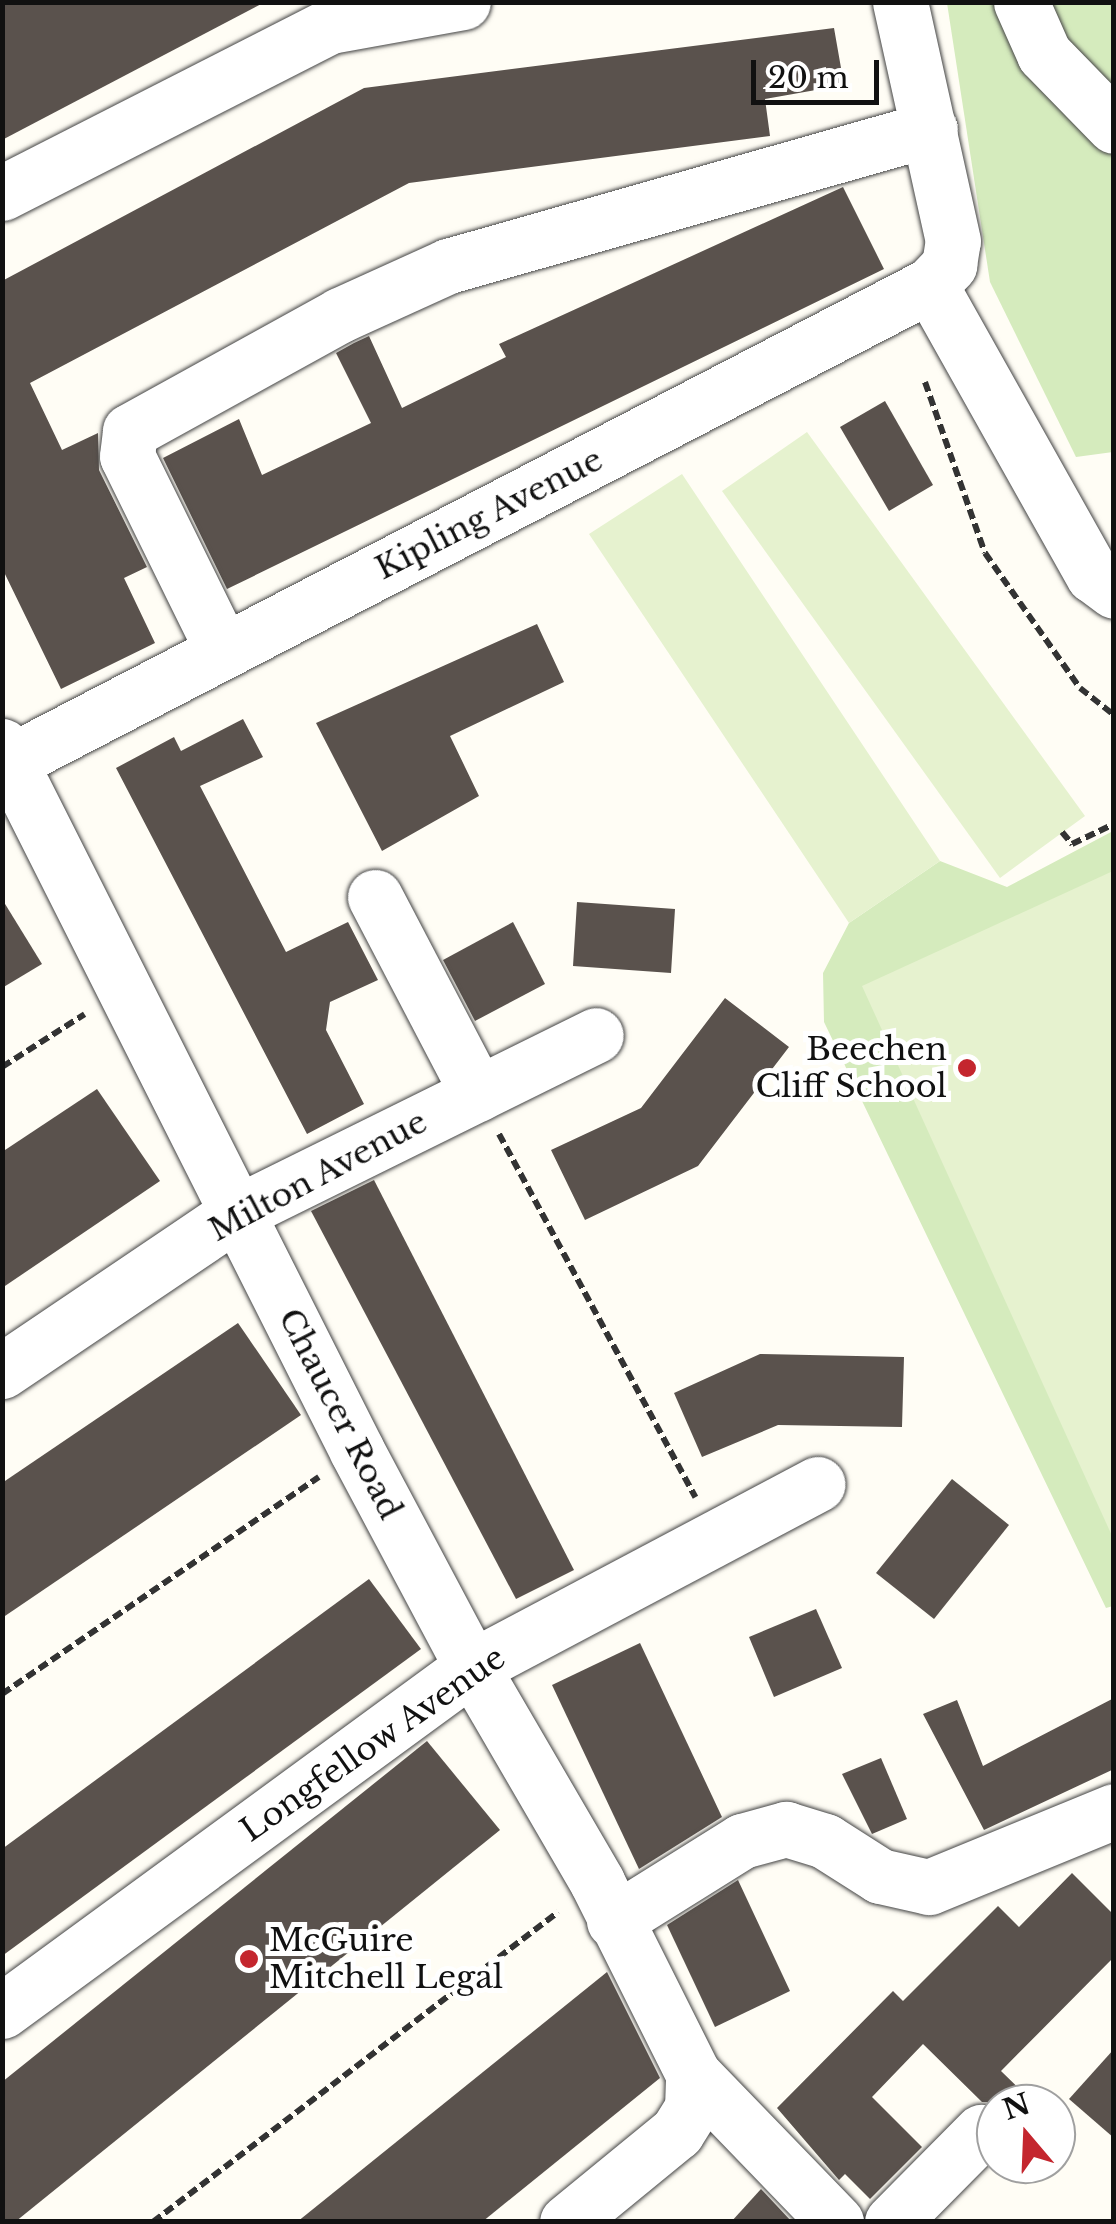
<!DOCTYPE html>
<style>
body{margin:0}
#map{position:relative;width:1116px;height:2224px;overflow:hidden;background:#fffdf5;font-family:"Libre Baskerville",serif}
div>[style]{position:absolute}
[style*='--x']{left:calc(var(--x)*1px);top:calc(var(--y)*1px);width:calc(var(--w)*1px);rotate:calc(var(--a)*1deg)}
.green>*{inset:0;background:#d5ebbd}
.pitch>*{inset:0;background:#e6f2cf}
.building>*{inset:0;background:#5a524d}
.path>*{height:6px;margin-top:-3px;transform-origin:0;background:repeating-linear-gradient(90deg,#333 0 10px,transparent 0 15px)}
.roads{filter:drop-shadow(0 0 2px #444) drop-shadow(0 0 2px #444)}
.minor>*{height:55px;margin:-27.5px;padding:0 27.5px;transform-origin:27.5px;border-radius:27.5px;background:#fff}
.dots>*{width:28px;height:28px;translate:-50% -50%;box-sizing:border-box;border:5px solid #fff;border-radius:50%}
span{translate:-50% -50%;white-space:nowrap;text-align:center;line-height:1.15;-webkit-text-stroke:10px #fff;paint-order:stroke}
.street-label{font-size:32px;color:#111}
.poi-label{font-size:32px;color:#111}
.right{translate:-100% -50%;text-align:right}
.left{translate:0 -50%;text-align:left}
.frame{position:absolute;inset:0;border:5px solid #111;pointer-events:none}
.north{position:absolute;left:976px;top:2084px;width:100px;height:100px;box-sizing:border-box;background:#fff;border:2px solid #a0a0a0;border-radius:50%;rotate:341deg;font-size:28px;font-weight:700;line-height:40px;text-align:center;color:#111}
.north::after{content:'';display:block;margin:auto;width:35px;height:45px;background:#c4262e;clip-path:polygon(50% 0,100% 100%,50% 72%,0 100%)}
.scale{position:absolute;left:751px;top:60px;width:128px;height:45px;box-sizing:border-box;border:5px solid #111;border-top:0;padding-left:12px;font-size:30px;line-height:35px;white-space:nowrap;color:#111;-webkit-text-stroke:8px #fff;paint-order:stroke}
</style>
<div id="map">
<div class="green">
<i style="clip-path:polygon(947px 3px,1113px 3px,1113px 452px,1076px 457px,990px 282px)"></i>
<i style="clip-path:polygon(1113px 831px,1113px 1606px,1106px 1608px,824px 1022px,823px 973px,849px 923px,940px 861px,1007px 887px)"></i>
</div>
<div class="pitch">
<i style="clip-path:polygon(807px 432px,1085px 816px,1000px 878px,722px 491px)"></i>
<i style="clip-path:polygon(682px 474px,940px 861px,849px 923px,589px 534px)"></i>
<i style="clip-path:polygon(1113px 871px,1113px 1538px,862px 986px)"></i>
</div>
<div class="building">
<i style="clip-path:polygon(2px 2px,265px 2px,2px 140px)"></i>
<i style="clip-path:polygon(834px 28px,844px 85px,765px 99px,770px 136px,409px 183px,30px 383px,62px 450px,98px 433px,99px 470px,147px 567px,124px 578px,155px 643px,61px 689px,2px 568px,2px 281px,364px 88px)"></i>
<i style="clip-path:polygon(843px 187px,884px 269px,227px 589px,163px 458px,239px 419px,262px 475px,371px 423px,336px 353px,354px 343px,369px 336px,402px 408px,506px 357px,499px 344px)"></i>
<i style="clip-path:polygon(885px 401px,933px 485px,889px 511px,840px 427px)"></i>
<i style="clip-path:polygon(537px 624px,564px 682px,450px 736px,479px 796px,382px 851px,316px 723px)"></i>
<i style="clip-path:polygon(243px 719px,263px 757px,200px 786px,212px 809px,286px 952px,348px 922px,378px 980px,330px 1002px,326px 1030px,364px 1104px,307px 1134px,116px 768px,174px 737px,181px 751px)"></i>
<i style="clip-path:polygon(2px 899px,42px 964px,2px 988px)"></i>
<i style="clip-path:polygon(577px 902px,675px 909px,671px 973px,573px 966px)"></i>
<i style="clip-path:polygon(513px 922px,545px 984px,475px 1021px,443px 960px)"></i>
<i style="clip-path:polygon(725px 998px,789px 1047px,698px 1166px,585px 1220px,551px 1150px,641px 1108px)"></i>
<i style="clip-path:polygon(97px 1089px,160px 1181px,2px 1288px,2px 1152px)"></i>
<i style="clip-path:polygon(374px 1180px,574px 1570px,516px 1599px,311px 1211px)"></i>
<i style="clip-path:polygon(238px 1323px,301px 1415px,2px 1618px,2px 1483px)"></i>
<i style="clip-path:polygon(760px 1354px,904px 1357px,902px 1427px,778px 1425px,702px 1457px,674px 1393px)"></i>
<i style="clip-path:polygon(952px 1479px,1009px 1525px,934px 1619px,876px 1573px)"></i>
<i style="clip-path:polygon(369px 1579px,421px 1649px,2px 1956px,2px 1849px)"></i>
<i style="clip-path:polygon(816px 1609px,842px 1668px,774px 1697px,749px 1637px)"></i>
<i style="clip-path:polygon(640px 1643px,722px 1817px,639px 1869px,552px 1685px)"></i>
<i style="clip-path:polygon(1114px 1698px,1114px 1769px,984px 1830px,923px 1714px,957px 1700px,983px 1766px)"></i>
<i style="clip-path:polygon(427px 1741px,500px 1830px,15px 2222px,2px 2222px,2px 2082px)"></i>
<i style="clip-path:polygon(881px 1758px,907px 1819px,872px 1834px,842px 1774px)"></i>
<i style="clip-path:polygon(1072px 1873px,1114px 1915px,1114px 1957px,1001px 2071px,1035px 2104px,982px 2102px,923px 2044px,872px 2097px,922px 2147px,870px 2199px,845px 2174px,839px 2180px,777px 2108px,893px 1991px,903px 2001px,998px 1906px,1019px 1927px)"></i>
<i style="clip-path:polygon(738px 1880px,790px 1991px,715px 2027px,667px 1925px)"></i>
<i style="clip-path:polygon(607px 1972px,660px 2078px,482px 2222px,297px 2222px)"></i>
<i style="clip-path:polygon(1114px 2049px,1114px 2138px,1069px 2099px)"></i>
<i style="clip-path:polygon(761px 2189px,792px 2222px,731px 2222px)"></i>
</div>
<div class="path">
<i style="--x:925;--y:382;--w:181;--a:70.7"></i>
<i style="--x:985;--y:553;--w:165;--a:54.9"></i>
<i style="--x:1080;--y:688;--w:43;--a:38.5"></i>
<i style="--x:1062;--y:832;--w:16;--a:50"></i>
<i style="--x:1072;--y:844;--w:47;--a:-25.5"></i>
<i style="--x:2;--y:1067;--w:98;--a:-32.6"></i>
<i style="--x:499;--y:1134;--w:413;--a:61.6"></i>
<i style="--x:2;--y:1694;--w:384;--a:-34.4"></i>
<i style="--x:153;--y:2222;--w:510;--a:-37.43"></i>
</div>
<div class="roads">
<div class="minor">
<i style="--x:1021;--y:2;--w:57;--a:66.1"></i>
<i style="--x:1044;--y:54;--w:100;--a:45.8"></i>
<i style="--x:2;--y:193;--w:368;--a:-27"></i>
<i style="--x:330;--y:26;--w:135;--a:-10.2"></i>
<i style="--x:930;--y:285;--w:333;--a:60.7"></i>
<i style="--x:1093;--y:575;--w:26;--a:37"></i>
<i style="--x:223;--y:651;--w:217;--a:-116.2"></i>
<i style="--x:127;--y:456;--w:25;--a:-83"></i>
<i style="--x:130;--y:431;--w:240;--a:-28.9"></i>
<i style="--x:340;--y:315;--w:119;--a:-24.4"></i>
<i style="--x:448;--y:266;--w:501;--a:-15.87"></i>
<i style="--x:2;--y:746;--w:789;--a:63.27"></i>
<i style="--x:357;--y:1451;--w:245;--a:62"></i>
<i style="--x:472;--y:1667;--w:249;--a:59.8"></i>
<i style="--x:597;--y:1882;--w:215;--a:63.4"></i>
<i style="--x:693;--y:2074;--w:206;--a:46"></i>
<i style="--x:2;--y:766;--w:1045;--a:-27.4"></i>
<i style="--x:930;--y:285;--w:28;--a:-46"></i>
<i style="--x:949;--y:265;--w:24;--a:-81"></i>
<i style="--x:953;--y:241;--w:245;--a:-102.5"></i>
<i style="--x:375;--y:897;--w:222;--a:62.4"></i>
<i style="--x:2;--y:1371;--w:285;--a:-34"></i>
<i style="--x:238;--y:1212;--w:399;--a:-26.3"></i>
<i style="--x:614;--y:1921;--w:151;--a:-32"></i>
<i style="--x:742;--y:1841;--w:46;--a:-15.3"></i>
<i style="--x:786;--y:1829;--w:41;--a:17.1"></i>
<i style="--x:825;--y:1841;--w:65;--a:32.5"></i>
<i style="--x:880;--y:1876;--w:50;--a:12.7"></i>
<i style="--x:929;--y:1887;--w:200;--a:-22.3"></i>
<i style="--x:2;--y:2011;--w:582;--a:-36.2"></i>
<i style="--x:472;--y:1667;--w:391;--a:-27.9"></i>
<i style="--x:567;--y:2222;--w:142;--a:-39.3"></i>
<i style="--x:677;--y:2132;--w:28;--a:-58"></i>
<i style="--x:692;--y:2108;--w:34;--a:-88"></i>
<i style="--x:892;--y:2222;--w:127;--a:-45.3"></i>
</div>
</div>
<div class="dots">
<i style="left:967px;top:1068px;background:#c4262e"></i>
<i style="left:249px;top:1959px;background:#c4262e"></i>
</div>
<div class="street-label">
<span style="left:489px;top:514px;rotate:-27deg">Kipling Avenue</span>
<span style="left:318px;top:1176px;rotate:-28deg">Milton Avenue</span>
<span style="left:340px;top:1414px;rotate:63deg">Chaucer Road</span>
<span style="left:373px;top:1744px;rotate:-35deg">Longfellow Avenue</span>
</div>
<div class="poi-label">
<span class="right" style="left:947px;top:1068px">Beechen<br>Cliff School</span>
<span class="left" style="left:269px;top:1959px">McGuire<br>Mitchell Legal</span>
</div>
<div class="frame"></div>
<div class="north">N</div>
<div class="scale">20 m</div>
</div>
